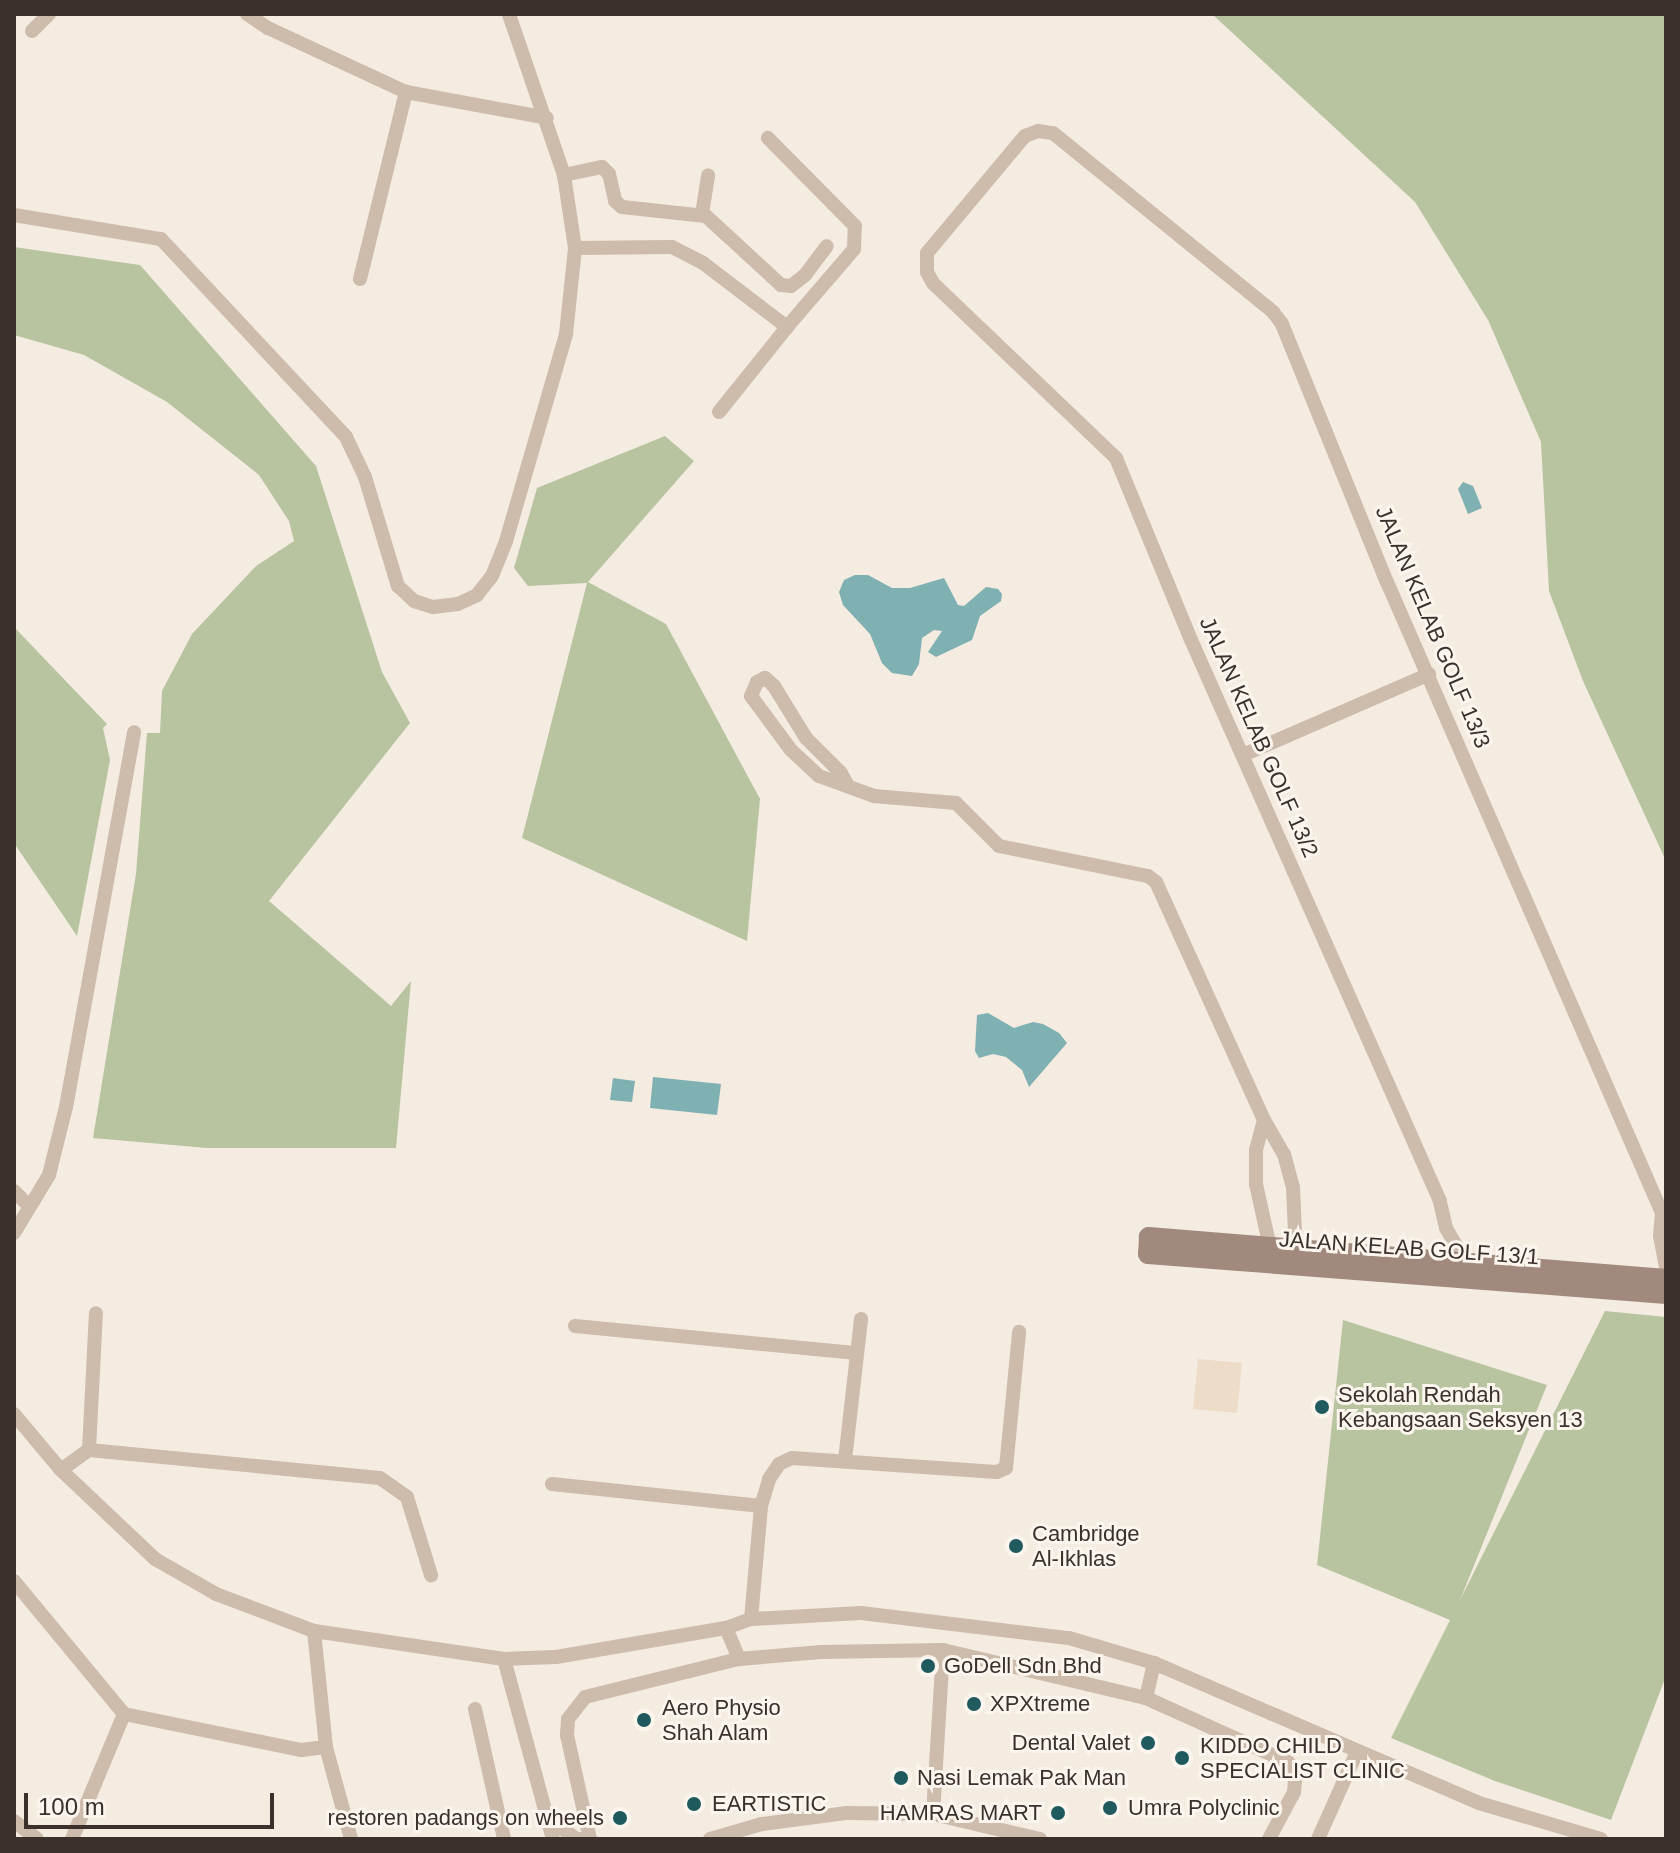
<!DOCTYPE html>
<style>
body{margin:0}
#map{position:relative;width:1680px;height:1853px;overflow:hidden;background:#f4ebe1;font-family:Helvetica,sans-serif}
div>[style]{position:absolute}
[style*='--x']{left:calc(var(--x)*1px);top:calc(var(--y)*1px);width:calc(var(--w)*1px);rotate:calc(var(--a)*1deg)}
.green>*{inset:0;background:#b8c4a0}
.plaza>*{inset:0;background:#ecdcc8}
.water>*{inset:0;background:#7fb0b2}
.street>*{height:14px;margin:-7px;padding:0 7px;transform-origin:7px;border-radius:7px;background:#cdbbac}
.secondary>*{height:20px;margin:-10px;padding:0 10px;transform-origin:10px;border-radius:10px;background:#a18a7d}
.dots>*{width:22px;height:22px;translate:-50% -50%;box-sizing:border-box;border:4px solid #fbf5ee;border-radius:50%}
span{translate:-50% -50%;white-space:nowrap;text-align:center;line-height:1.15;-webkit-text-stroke:6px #fbf5ee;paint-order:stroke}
.street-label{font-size:22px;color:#3b302b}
.poi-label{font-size:22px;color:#3b302b}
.left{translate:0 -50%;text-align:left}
.right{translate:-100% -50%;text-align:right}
.frame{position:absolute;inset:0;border:16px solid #3b302b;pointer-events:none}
.scale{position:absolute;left:24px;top:1793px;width:250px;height:36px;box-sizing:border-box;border:4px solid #3b302b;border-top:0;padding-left:10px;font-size:24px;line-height:28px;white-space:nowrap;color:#3b302b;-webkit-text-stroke:6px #fbf5ee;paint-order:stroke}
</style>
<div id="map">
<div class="green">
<i style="clip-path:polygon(1212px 14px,1666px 14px,1666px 861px,1583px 681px,1549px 591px,1541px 442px,1488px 320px,1415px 202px)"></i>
<i style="clip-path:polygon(14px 247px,140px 265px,316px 466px,382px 672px,410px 723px,269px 901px,391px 1006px,411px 981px,396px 1148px,207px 1148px,93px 1138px,136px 874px,147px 733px,160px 733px,162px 691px,192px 634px,256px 566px,294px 541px,289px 521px,259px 475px,167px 402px,84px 355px,14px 335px)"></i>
<i style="clip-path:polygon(665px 436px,694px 461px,588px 582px,666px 624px,760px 799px,747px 941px,522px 838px,587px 583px,528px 586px,514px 568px,537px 488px)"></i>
<i style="clip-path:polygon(14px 627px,107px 724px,103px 728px,110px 760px,77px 936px,14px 843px)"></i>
<i style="clip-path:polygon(1605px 1311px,1666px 1317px,1666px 1676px,1611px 1820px,1495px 1781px,1391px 1738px,1450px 1620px,1317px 1565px,1343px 1320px,1547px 1385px,1460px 1600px)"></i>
</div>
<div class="plaza">
<i style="clip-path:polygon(1198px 1359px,1242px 1363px,1237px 1413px,1193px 1409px)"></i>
</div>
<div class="water">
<i style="clip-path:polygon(1463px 482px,1473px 486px,1482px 508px,1468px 514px,1458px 489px)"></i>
<i style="clip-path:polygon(855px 575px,868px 575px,892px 588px,910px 588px,944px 578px,958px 605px,964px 606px,986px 587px,998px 589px,1002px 594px,1001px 601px,980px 616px,972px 640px,936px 657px,928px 652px,942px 631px,934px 630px,922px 638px,919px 664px,912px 676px,892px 673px,882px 663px,870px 634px,843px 605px,839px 592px,844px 580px)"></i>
<i style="clip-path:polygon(988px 1013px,1014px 1028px,1033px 1022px,1043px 1024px,1059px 1033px,1067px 1043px,1029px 1087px,1022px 1070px,1006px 1057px,993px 1054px,979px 1058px,975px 1051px,977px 1015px)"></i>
<i style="clip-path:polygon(653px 1077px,721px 1084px,717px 1115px,650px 1108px)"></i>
<i style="clip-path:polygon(613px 1078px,635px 1081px,632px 1102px,610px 1100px)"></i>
</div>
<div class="street">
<i style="--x:247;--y:14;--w:25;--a:34"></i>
<i style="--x:268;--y:28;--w:152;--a:24.9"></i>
<i style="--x:406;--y:92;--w:143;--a:10.4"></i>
<i style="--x:32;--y:31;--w:24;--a:-45"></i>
<i style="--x:564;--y:175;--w:39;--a:-12"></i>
<i style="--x:602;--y:167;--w:10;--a:45"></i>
<i style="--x:609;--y:174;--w:28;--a:77"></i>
<i style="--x:615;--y:201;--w:9;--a:41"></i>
<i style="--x:622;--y:207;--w:84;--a:6.1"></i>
<i style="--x:706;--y:216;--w:102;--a:42.6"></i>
<i style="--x:781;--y:285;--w:10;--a:6"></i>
<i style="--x:791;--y:286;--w:18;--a:-38"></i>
<i style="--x:805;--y:275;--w:36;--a:-53"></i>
<i style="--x:702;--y:214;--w:39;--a:-81"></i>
<i style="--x:14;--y:215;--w:149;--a:9.3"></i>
<i style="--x:161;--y:239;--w:271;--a:46.9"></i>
<i style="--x:346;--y:437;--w:44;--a:64.6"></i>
<i style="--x:365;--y:477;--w:114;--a:73.2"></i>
<i style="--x:398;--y:586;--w:22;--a:43"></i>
<i style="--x:414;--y:601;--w:20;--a:18"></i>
<i style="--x:433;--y:607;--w:25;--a:-7"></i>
<i style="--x:458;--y:604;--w:21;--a:-25"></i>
<i style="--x:477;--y:595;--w:24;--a:-52"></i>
<i style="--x:492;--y:576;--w:38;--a:-68"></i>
<i style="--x:506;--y:541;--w:216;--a:-73.8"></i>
<i style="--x:566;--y:334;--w:86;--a:-84"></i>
<i style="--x:575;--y:248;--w:74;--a:-98.6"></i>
<i style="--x:564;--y:175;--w:170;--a:-108.9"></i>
<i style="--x:575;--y:248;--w:97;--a:-0.6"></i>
<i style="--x:672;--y:247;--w:35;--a:27"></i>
<i style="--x:703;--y:263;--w:106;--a:37.3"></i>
<i style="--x:787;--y:327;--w:103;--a:-49.3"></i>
<i style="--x:854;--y:249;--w:23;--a:-88"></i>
<i style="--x:855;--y:226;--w:124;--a:-134.7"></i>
<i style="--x:360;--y:279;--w:193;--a:-76.2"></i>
<i style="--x:719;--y:412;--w:109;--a:-51.3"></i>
<i style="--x:1243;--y:755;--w:203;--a:-23.5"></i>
<i style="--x:847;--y:784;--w:13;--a:-119"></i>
<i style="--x:841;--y:773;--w:49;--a:-135"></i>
<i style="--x:806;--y:738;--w:61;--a:-121.6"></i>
<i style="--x:774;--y:686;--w:12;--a:-138"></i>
<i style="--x:765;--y:678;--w:9;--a:153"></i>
<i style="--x:757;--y:682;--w:15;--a:113"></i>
<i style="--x:751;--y:696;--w:67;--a:53.5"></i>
<i style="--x:791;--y:750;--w:38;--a:43"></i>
<i style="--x:819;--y:776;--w:59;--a:20"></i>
<i style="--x:874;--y:796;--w:82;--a:4.9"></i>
<i style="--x:956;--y:803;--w:61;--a:45"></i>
<i style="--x:999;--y:846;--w:152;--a:11.4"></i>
<i style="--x:1148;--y:876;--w:10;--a:37"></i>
<i style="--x:1156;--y:882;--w:261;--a:65.6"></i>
<i style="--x:1264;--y:1120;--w:39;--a:60"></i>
<i style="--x:1284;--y:1154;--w:35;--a:75"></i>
<i style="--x:1293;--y:1188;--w:67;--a:87.4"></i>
<i style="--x:1264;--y:1120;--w:31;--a:105"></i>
<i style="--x:1256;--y:1150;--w:34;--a:90"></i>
<i style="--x:1256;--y:1184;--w:70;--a:77.6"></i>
<i style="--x:14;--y:1191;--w:21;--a:45"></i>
<i style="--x:14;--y:1233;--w:68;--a:-58.9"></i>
<i style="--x:49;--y:1175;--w:70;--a:-76"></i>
<i style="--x:66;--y:1107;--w:381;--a:-79.7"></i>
<i style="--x:1469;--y:1268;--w:46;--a:-119.9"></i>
<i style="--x:1446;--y:1228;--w:28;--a:-103"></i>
<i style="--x:1440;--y:1201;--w:614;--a:-113.93"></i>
<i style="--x:1191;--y:640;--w:197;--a:-112.4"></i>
<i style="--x:1116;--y:458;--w:253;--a:-136.3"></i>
<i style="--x:933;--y:283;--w:13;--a:-119"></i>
<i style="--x:927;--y:272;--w:19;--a:-90"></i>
<i style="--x:927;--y:253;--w:153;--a:-50.1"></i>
<i style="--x:1025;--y:136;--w:14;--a:-21"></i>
<i style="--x:1038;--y:131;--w:15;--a:8"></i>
<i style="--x:1053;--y:133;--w:284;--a:39.1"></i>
<i style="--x:1273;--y:312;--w:15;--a:53"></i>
<i style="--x:1282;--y:324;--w:279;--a:67.9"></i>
<i style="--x:1387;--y:582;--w:688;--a:66.45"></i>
<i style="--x:1662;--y:1213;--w:23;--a:95"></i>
<i style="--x:1660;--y:1236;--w:32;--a:79"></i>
<i style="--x:575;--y:1326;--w:283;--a:5.5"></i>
<i style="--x:14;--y:1414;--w:73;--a:50"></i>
<i style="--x:61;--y:1470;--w:129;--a:43.4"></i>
<i style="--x:155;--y:1559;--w:70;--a:29.8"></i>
<i style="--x:216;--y:1594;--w:105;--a:20.7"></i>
<i style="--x:314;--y:1631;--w:192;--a:8.4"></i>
<i style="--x:504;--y:1659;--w:52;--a:-2.2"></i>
<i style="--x:556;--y:1657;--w:172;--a:-9.7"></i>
<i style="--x:726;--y:1628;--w:27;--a:-20"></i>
<i style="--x:751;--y:1619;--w:110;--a:-3.1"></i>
<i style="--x:861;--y:1613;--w:209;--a:6.9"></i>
<i style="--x:1069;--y:1638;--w:89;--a:16.4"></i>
<i style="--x:1154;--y:1663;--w:354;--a:23.3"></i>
<i style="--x:1479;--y:1803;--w:127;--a:16.4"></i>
<i style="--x:89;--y:1450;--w:292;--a:5.5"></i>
<i style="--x:380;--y:1478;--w:33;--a:35"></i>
<i style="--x:407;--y:1497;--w:82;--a:72.9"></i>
<i style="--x:89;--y:1450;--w:137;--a:-87.1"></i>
<i style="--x:845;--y:1460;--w:142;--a:-83.5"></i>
<i style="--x:61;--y:1470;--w:34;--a:-36"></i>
<i style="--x:552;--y:1484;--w:210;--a:6"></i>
<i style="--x:14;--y:1581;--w:173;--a:50.4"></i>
<i style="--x:124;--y:1714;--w:181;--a:11.5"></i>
<i style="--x:301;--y:1750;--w:25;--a:-7"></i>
<i style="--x:751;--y:1619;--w:113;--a:-84.9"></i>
<i style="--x:761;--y:1506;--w:28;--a:-73"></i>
<i style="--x:769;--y:1479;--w:18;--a:-56"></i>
<i style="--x:779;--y:1464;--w:14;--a:-25"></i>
<i style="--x:792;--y:1458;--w:205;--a:3.9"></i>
<i style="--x:997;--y:1472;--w:10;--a:-24"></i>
<i style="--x:1006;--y:1468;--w:137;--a:-84.5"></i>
<i style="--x:726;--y:1628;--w:34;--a:67"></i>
<i style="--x:314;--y:1631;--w:117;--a:84.1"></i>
<i style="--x:326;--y:1747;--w:95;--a:74.8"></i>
<i style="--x:504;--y:1659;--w:187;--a:74.8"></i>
<i style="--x:1146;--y:1698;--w:36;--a:-77"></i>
<i style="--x:475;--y:1709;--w:133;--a:77.4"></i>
<i style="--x:933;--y:1814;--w:164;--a:-86.5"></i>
<i style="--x:547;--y:1817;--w:36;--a:37"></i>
<i style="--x:576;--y:1839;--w:14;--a:0"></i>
<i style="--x:14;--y:1821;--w:29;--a:38"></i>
<i style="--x:72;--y:1839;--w:135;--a:-67.4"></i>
<i style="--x:590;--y:1839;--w:107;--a:-102.5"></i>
<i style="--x:567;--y:1735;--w:16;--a:-86"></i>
<i style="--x:568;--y:1719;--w:28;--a:-52"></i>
<i style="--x:585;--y:1697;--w:159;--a:-13.9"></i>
<i style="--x:739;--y:1659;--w:82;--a:-4.9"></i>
<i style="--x:821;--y:1652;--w:122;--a:-0.9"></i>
<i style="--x:943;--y:1650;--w:209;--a:13.3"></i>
<i style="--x:1146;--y:1698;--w:156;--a:24.3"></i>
<i style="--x:1288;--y:1762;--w:20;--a:70"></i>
<i style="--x:1295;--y:1781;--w:11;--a:95"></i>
<i style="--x:1294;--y:1792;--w:53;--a:118"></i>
<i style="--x:710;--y:1839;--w:54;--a:-16.1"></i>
<i style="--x:762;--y:1824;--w:86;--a:-7.4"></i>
<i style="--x:847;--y:1813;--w:86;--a:0.7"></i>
<i style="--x:933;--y:1814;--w:110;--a:13.2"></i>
<i style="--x:1318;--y:1839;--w:95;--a:-65.9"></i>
</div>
<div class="secondary">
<i style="--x:1666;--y:1279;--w:519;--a:-175.36"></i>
<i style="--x:1149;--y:1237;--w:17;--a:93"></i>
<i style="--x:1148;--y:1254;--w:520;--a:4.42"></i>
</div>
<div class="dots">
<i style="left:1322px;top:1407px;background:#1f5a5e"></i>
<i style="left:1016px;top:1546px;background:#1f5a5e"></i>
<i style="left:928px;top:1666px;background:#1f5a5e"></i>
<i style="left:974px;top:1704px;background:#1f5a5e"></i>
<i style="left:644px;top:1720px;background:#1f5a5e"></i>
<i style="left:1148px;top:1743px;background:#1f5a5e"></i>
<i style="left:1182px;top:1758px;background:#1f5a5e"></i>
<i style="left:901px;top:1778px;background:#1f5a5e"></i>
<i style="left:694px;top:1804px;background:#1f5a5e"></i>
<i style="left:1110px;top:1808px;background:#1f5a5e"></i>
<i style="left:1058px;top:1813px;background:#1f5a5e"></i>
<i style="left:620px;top:1818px;background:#1f5a5e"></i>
</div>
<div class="street-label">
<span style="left:1433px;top:627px;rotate:67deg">JALAN KELAB GOLF 13/3</span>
<span style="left:1259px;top:737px;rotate:66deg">JALAN KELAB GOLF 13/2</span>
<span style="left:1409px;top:1248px;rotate:4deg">JALAN KELAB GOLF 13/1</span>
</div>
<div class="poi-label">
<span class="left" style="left:1338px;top:1407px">Sekolah Rendah<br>Kebangsaan Seksyen 13</span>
<span class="left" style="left:1032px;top:1546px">Cambridge<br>Al-Ikhlas</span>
<span class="left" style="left:944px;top:1666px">GoDell Sdn Bhd</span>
<span class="left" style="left:990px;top:1704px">XPXtreme</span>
<span class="left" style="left:662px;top:1720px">Aero Physio<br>Shah Alam</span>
<span class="right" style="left:1130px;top:1743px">Dental Valet</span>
<span class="left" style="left:1200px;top:1758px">KIDDO CHILD<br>SPECIALIST CLINIC</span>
<span class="left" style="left:917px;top:1778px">Nasi Lemak Pak Man</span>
<span class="left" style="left:712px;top:1804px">EARTISTIC</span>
<span class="left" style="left:1128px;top:1808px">Umra Polyclinic</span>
<span class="right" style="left:1042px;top:1813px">HAMRAS MART</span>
<span class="right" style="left:604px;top:1818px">restoren padangs on wheels</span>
</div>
<div class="frame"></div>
<div class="scale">100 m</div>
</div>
